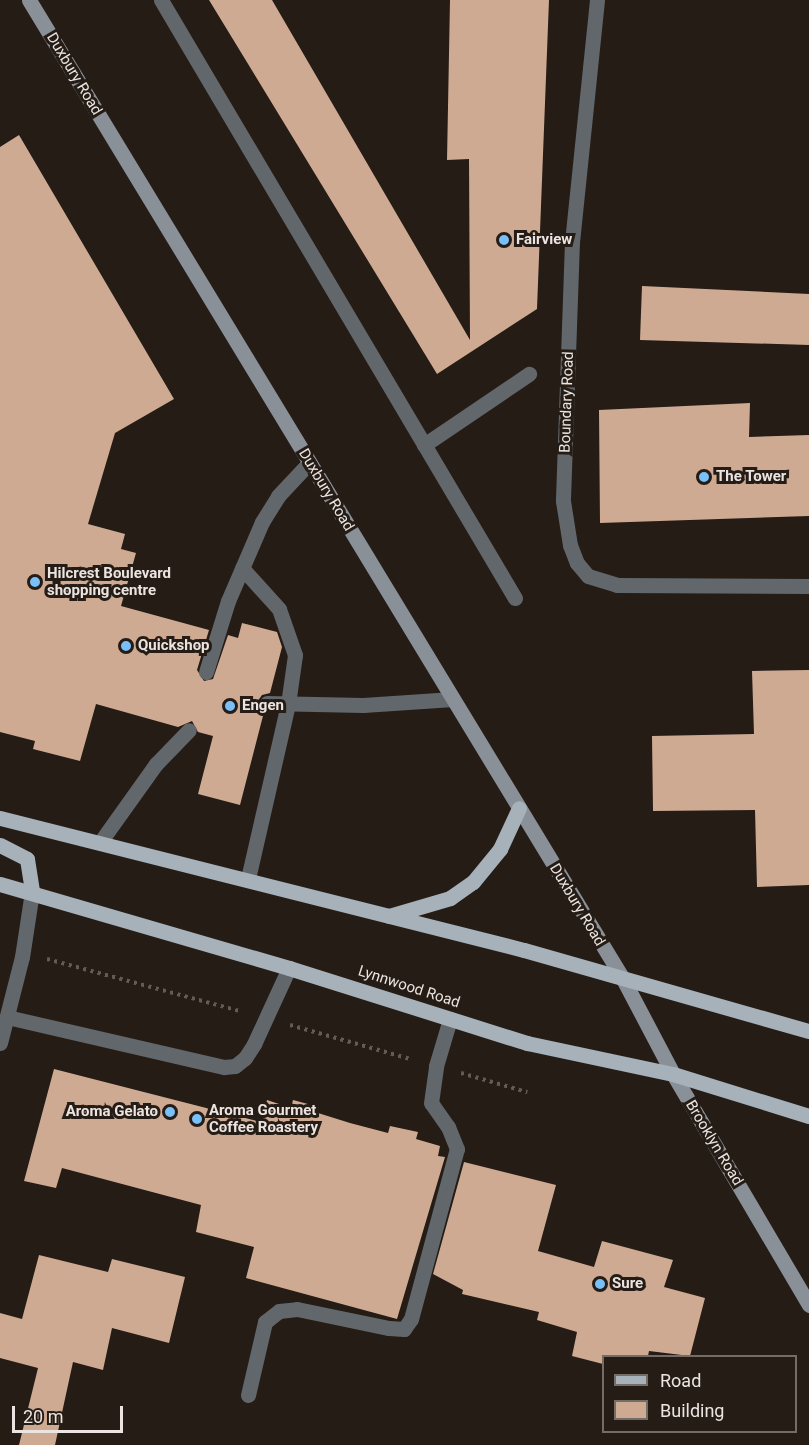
<!DOCTYPE html>
<style>
body{margin:0}
#map{position:relative;width:809px;height:1445px;overflow:hidden;background:#251c16;font-family:Roboto,sans-serif}
div>[style]{position:absolute}
[style*='--x']{left:calc(var(--x)*1px);top:calc(var(--y)*1px);width:calc(var(--w)*1px);rotate:calc(var(--a)*1deg)}
.building>*{inset:0;background:#cfaa93}
.path>*{height:4px;margin-top:-2px;transform-origin:0;background:repeating-linear-gradient(90deg,#635b55 0 3px,transparent 0 7.5px)}
.lane>*{height:15px;margin:-7.5px;padding:0 7.5px;transform-origin:7.5px;border-radius:7.5px;background:#62676b}
.street>*{height:15px;margin:-7.5px;padding:0 7.5px;transform-origin:7.5px;border-radius:7.5px;background:#62676b}
.secondary>*{height:15px;margin:-7.5px;padding:0 7.5px;transform-origin:7.5px;border-radius:7.5px;background:#899097}
.primary>*{height:15px;margin:-7.5px;padding:0 7.5px;transform-origin:7.5px;border-radius:7.5px;background:#a7b1b9}
.dots>*{width:16px;height:16px;translate:-50% -50%;box-sizing:border-box;border:3px solid #251c16;border-radius:50%}
span{translate:-50% -50%;white-space:nowrap;text-align:center;line-height:1.15;-webkit-text-stroke:6px #251c16;paint-order:stroke}
.street-label{font-size:15px;color:#ebe4e0}
.poi-label{font-size:15px;color:#ebe4e0;font-weight:700}
.left{translate:0 -50%;text-align:left}
.right{translate:-100% -50%;text-align:right}
.legend{position:absolute;left:602px;top:1355px;width:195px;height:78px;box-sizing:border-box;background:#251c16;border:2px solid #746c67;margin:0;padding:8px 10px;list-style:none;font-size:18px;color:#ebe4e0}
.legend li{display:flex;align-items:center;gap:12px;height:30px}
.legend b{width:30px;border:2px solid #746c67}
.scale{position:absolute;left:12px;top:1406px;width:111px;height:27px;box-sizing:border-box;border:3px solid #ebe4e0;border-top:0;padding-left:8px;font-size:18px;line-height:21px;white-space:nowrap;color:#ebe4e0;-webkit-text-stroke:4px #251c16;paint-order:stroke}
</style>
<div id="map">
<div class="building">
<i style="clip-path:polygon(209px 0,272px 0,470px 340px,469px 159px,447px 160px,450px 0,549px 0,537px 309px,437px 374px)"></i>
<i style="clip-path:polygon(19px 135px,174px 399px,115px 433px,88px 524px,125px 534px,121px 549px,136px 553px,121px 606px,209px 630px,197px 670px,204px 681px,213px 679px,228px 635px,238px 638px,242px 623px,277px 632px,282px 647px,270px 693px,262px 695px,257px 702px,264px 712px,240px 805px,198px 794px,213px 736px,198px 732px,192px 721px,178px 727px,96px 704px,80px 761px,33px 749px,35px 741px,0 732px,0 147px)"></i>
<i style="clip-path:polygon(642px 286px,809px 294px,809px 345px,640px 340px)"></i>
<i style="clip-path:polygon(750px 403px,749px 437px,809px 435px,809px 516px,600px 523px,599px 410px)"></i>
<i style="clip-path:polygon(809px 670px,809px 885px,757px 887px,755px 810px,653px 811px,652px 736px,754px 734px,752px 671px)"></i>
<i style="clip-path:polygon(54px 1069px,261px 1122px,267px 1100px,291px 1108px,293px 1100px,319px 1107px,318px 1113px,350px 1123px,388px 1133px,390px 1126px,418px 1132px,416px 1139px,440px 1146px,438px 1156px,445px 1157px,397px 1319px,246px 1278px,254px 1247px,196px 1232px,201px 1205px,62px 1168px,56px 1188px,24px 1181px)"></i>
<i style="clip-path:polygon(464px 1162px,556px 1185px,538px 1251px,594px 1267px,602px 1241px,673px 1260px,664px 1287px,705px 1298px,690px 1356px,649px 1351px,648px 1356px,603px 1356px,603px 1364px,572px 1356px,577px 1332px,537px 1320px,539px 1312px,462px 1294px,463px 1290px,433px 1274px)"></i>
<i style="clip-path:polygon(39px 1255px,108px 1272px,112px 1259px,185px 1277px,169px 1343px,112px 1328px,103px 1370px,73px 1362px,55px 1445px,19px 1445px,38px 1368px,0 1358px,0 1313px,22px 1319px)"></i>
</div>
<div class="path">
<i style="--x:47;--y:959;--w:200;--a:15.1"></i>
<i style="--x:290;--y:1025;--w:125;--a:15.8"></i>
<i style="--x:461;--y:1073;--w:69;--a:16.1"></i>
</div>
<div class="lane">
<i style="--x:161;--y:0;--w:695;--a:59.38"></i>
<i style="--x:597;--y:0;--w:242;--a:95.9"></i>
<i style="--x:572;--y:241;--w:260;--a:92"></i>
<i style="--x:563;--y:501;--w:45;--a:81"></i>
<i style="--x:570;--y:545;--w:19;--a:69"></i>
<i style="--x:577;--y:563;--w:17;--a:50"></i>
<i style="--x:588;--y:576;--w:30;--a:17"></i>
<i style="--x:617;--y:585;--w:192;--a:0.3"></i>
<i style="--x:424;--y:445;--w:127;--a:-34.1"></i>
<i style="--x:242;--y:568;--w:55;--a:47.9"></i>
<i style="--x:279;--y:609;--w:49;--a:70.8"></i>
<i style="--x:295;--y:655;--w:49;--a:98.1"></i>
<i style="--x:288;--y:704;--w:180;--a:102.9"></i>
<i style="--x:206;--y:672;--w:74;--a:-72.8"></i>
<i style="--x:228;--y:601;--w:86;--a:-66.7"></i>
<i style="--x:262;--y:522;--w:31;--a:-58"></i>
<i style="--x:278;--y:496;--w:45;--a:-46.8"></i>
<i style="--x:267;--y:703;--w:96;--a:1.2"></i>
<i style="--x:363;--y:705;--w:90;--a:-3.8"></i>
<i style="--x:101;--y:841;--w:95;--a:-54.5"></i>
<i style="--x:156;--y:764;--w:47;--a:-45.9"></i>
<i style="--x:7;--y:1017;--w:223;--a:13"></i>
<i style="--x:224;--y:1067;--w:11;--a:-5"></i>
<i style="--x:235;--y:1066;--w:13;--a:-39"></i>
<i style="--x:245;--y:1058;--w:17;--a:-57"></i>
<i style="--x:254;--y:1044;--w:84;--a:-65.3"></i>
<i style="--x:248;--y:1395;--w:75;--a:-76.9"></i>
<i style="--x:265;--y:1322;--w:18;--a:-38"></i>
<i style="--x:279;--y:1311;--w:18;--a:-6"></i>
<i style="--x:297;--y:1309;--w:94;--a:11.7"></i>
<i style="--x:389;--y:1328;--w:15;--a:4"></i>
<i style="--x:404;--y:1329;--w:12;--a:-55"></i>
<i style="--x:411;--y:1319;--w:176;--a:-74.9"></i>
<i style="--x:457;--y:1149;--w:24;--a:-112"></i>
<i style="--x:448;--y:1127;--w:29;--a:-125"></i>
<i style="--x:431;--y:1103;--w:37;--a:-82"></i>
<i style="--x:436;--y:1066;--w:49;--a:-73.4"></i>
</div>
<div class="street">
<i style="--x:0;--y:1043;--w:89;--a:-75.7"></i>
<i style="--x:22;--y:957;--w:66;--a:-81.3"></i>
</div>
<div class="secondary">
<i style="--x:29;--y:0;--w:1145;--a:58.75"></i>
<i style="--x:623;--y:979;--w:107;--a:62.2"></i>
<i style="--x:673;--y:1074;--w:268;--a:59.5"></i>
</div>
<div class="primary">
<i style="--x:0;--y:818;--w:540;--a:14.14"></i>
<i style="--x:524;--y:950;--w:296;--a:15.9"></i>
<i style="--x:0;--y:845;--w:30;--a:27"></i>
<i style="--x:27;--y:859;--w:33;--a:81"></i>
<i style="--x:0;--y:884;--w:301;--a:16.2"></i>
<i style="--x:289;--y:968;--w:250;--a:17.5"></i>
<i style="--x:527;--y:1043;--w:149;--a:12"></i>
<i style="--x:673;--y:1074;--w:142;--a:17.2"></i>
<i style="--x:389;--y:916;--w:64;--a:-16.4"></i>
<i style="--x:450;--y:898;--w:28;--a:-35"></i>
<i style="--x:473;--y:882;--w:43;--a:-50.7"></i>
<i style="--x:500;--y:849;--w:45;--a:-65.1"></i>
</div>
<div class="dots">
<i style="left:504px;top:240px;background:#79bff8"></i>
<i style="left:704px;top:477px;background:#79bff8"></i>
<i style="left:35px;top:582px;background:#79bff8"></i>
<i style="left:126px;top:646px;background:#79bff8"></i>
<i style="left:230px;top:706px;background:#79bff8"></i>
<i style="left:170px;top:1112px;background:#79bff8"></i>
<i style="left:197px;top:1119px;background:#79bff8"></i>
<i style="left:600px;top:1284px;background:#79bff8"></i>
</div>
<div class="street-label">
<span style="left:74px;top:74px;rotate:59deg">Duxbury Road</span>
<span style="left:567px;top:402px;rotate:-88deg">Boundary Road</span>
<span style="left:326px;top:490px;rotate:59deg">Duxbury Road</span>
<span style="left:577px;top:905px;rotate:59deg">Duxbury Road</span>
<span style="left:409px;top:987px;rotate:18deg">Lynnwood Road</span>
<span style="left:714px;top:1143px;rotate:59deg">Brooklyn Road</span>
</div>
<div class="poi-label">
<span class="left" style="left:516px;top:240px">Fairview</span>
<span class="left" style="left:716px;top:477px">The Tower</span>
<span class="left" style="left:47px;top:582px">Hilcrest Boulevard<br>shopping centre</span>
<span class="left" style="left:138px;top:646px">Quickshop</span>
<span class="left" style="left:242px;top:706px">Engen</span>
<span class="left" style="left:209px;top:1119px">Aroma Gourmet<br>Coffee Roastery</span>
<span class="right" style="left:158px;top:1112px">Aroma Gelato</span>
<span class="left" style="left:612px;top:1284px">Sure</span>
</div>
<ul class="legend">
<li><b style="height:8px;background:#a7b1b9"></b>Road</li>
<li><b style="height:16px;background:#cfaa93"></b>Building</li>
</ul>
<div class="scale">20 m</div>
</div>
